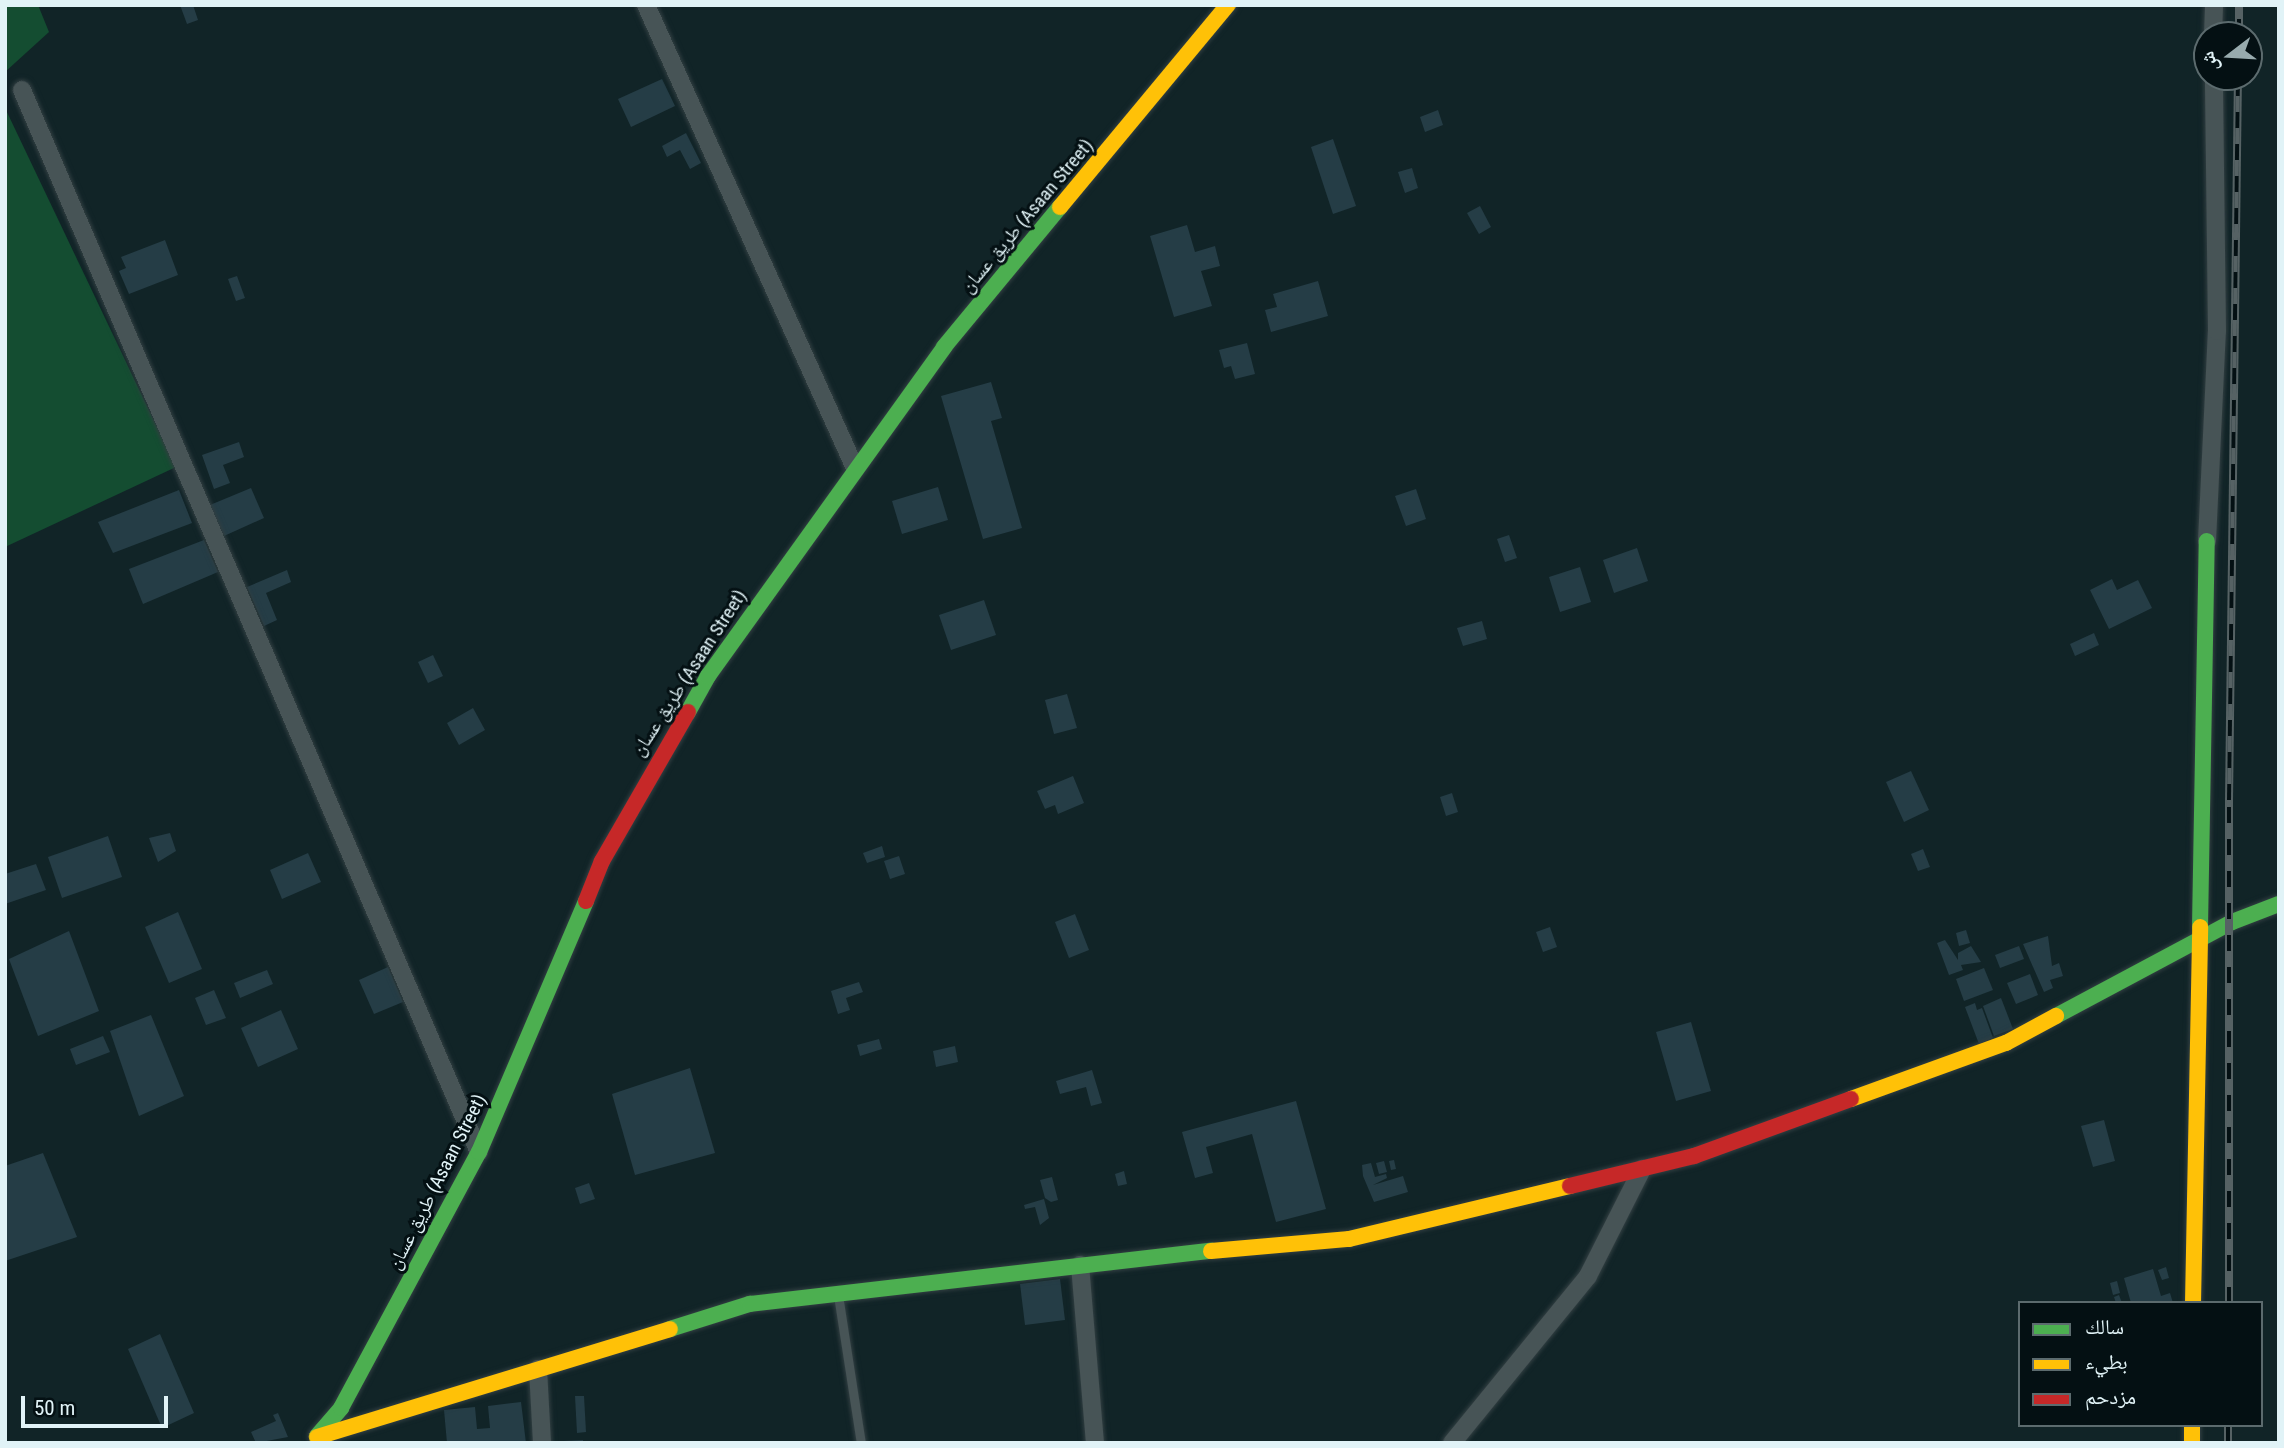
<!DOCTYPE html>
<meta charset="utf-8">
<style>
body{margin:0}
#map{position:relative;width:2284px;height:1448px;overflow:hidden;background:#112427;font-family:"Roboto Condensed","Noto Naskh Arabic",sans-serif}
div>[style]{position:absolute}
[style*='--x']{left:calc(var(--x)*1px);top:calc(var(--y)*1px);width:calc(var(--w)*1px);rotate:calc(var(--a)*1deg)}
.green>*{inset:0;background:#144d31}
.building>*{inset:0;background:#253d46}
.roads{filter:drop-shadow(0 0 2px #323f42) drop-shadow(0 0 2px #323f42)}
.lane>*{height:9px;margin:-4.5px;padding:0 4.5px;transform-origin:4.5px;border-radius:4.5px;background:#475456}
.street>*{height:18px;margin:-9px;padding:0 9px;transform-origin:9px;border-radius:9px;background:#475456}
.fast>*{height:16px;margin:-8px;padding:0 8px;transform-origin:8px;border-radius:8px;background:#4caf50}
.slow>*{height:16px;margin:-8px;padding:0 8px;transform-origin:8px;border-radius:8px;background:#ffc107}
.jam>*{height:16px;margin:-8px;padding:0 8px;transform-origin:8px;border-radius:8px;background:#c62828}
.rail>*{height:8px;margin-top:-4px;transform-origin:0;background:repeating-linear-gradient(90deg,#041013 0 16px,#566264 0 32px);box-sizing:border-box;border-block:2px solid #566264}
span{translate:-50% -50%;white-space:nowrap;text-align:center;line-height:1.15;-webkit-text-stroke:6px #041013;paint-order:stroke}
.street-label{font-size:19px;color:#e1f3f7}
.frame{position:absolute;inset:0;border:7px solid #e1f3f7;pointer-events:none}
.legend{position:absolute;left:2018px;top:1301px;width:245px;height:126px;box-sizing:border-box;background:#041013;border:2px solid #5c6b6e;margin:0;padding:9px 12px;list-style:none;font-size:21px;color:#e1f3f7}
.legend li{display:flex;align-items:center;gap:14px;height:35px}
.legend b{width:35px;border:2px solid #5c6b6e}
.north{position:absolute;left:2193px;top:21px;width:70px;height:70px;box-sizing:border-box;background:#041013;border:2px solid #5c6b6e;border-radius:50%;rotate:253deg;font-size:19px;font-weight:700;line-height:28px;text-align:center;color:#e1f3f7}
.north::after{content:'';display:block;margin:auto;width:24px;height:32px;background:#98abae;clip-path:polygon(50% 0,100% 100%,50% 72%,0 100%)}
.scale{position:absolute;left:21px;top:1396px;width:147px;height:32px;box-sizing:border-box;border:4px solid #e1f3f7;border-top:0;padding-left:9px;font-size:21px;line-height:24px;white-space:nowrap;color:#e1f3f7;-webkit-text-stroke:5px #041013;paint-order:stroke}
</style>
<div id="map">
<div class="green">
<i style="clip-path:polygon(5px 5px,38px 5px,49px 32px,5px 72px)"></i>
<i style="clip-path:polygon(5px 108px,176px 467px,5px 547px)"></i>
</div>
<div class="building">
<i style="clip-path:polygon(180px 5px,193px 5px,198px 20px,187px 24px)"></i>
<i style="clip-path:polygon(662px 79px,675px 106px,631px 127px,618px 99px)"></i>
<i style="clip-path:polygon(1438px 110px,1443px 125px,1425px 132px,1420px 117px)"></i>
<i style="clip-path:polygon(686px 133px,701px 163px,690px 169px,680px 150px,667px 157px,662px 146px)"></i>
<i style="clip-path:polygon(1333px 139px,1356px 206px,1333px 214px,1311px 147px)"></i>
<i style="clip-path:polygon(1412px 168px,1418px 188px,1405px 193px,1398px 172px)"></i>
<i style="clip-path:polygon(1480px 206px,1491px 227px,1479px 234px,1467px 213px)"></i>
<i style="clip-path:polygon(1187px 225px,1195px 252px,1215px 246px,1220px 266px,1201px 271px,1212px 306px,1174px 317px,1150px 236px)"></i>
<i style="clip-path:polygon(165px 240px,178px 275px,129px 294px,119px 271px,126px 268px,121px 257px)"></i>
<i style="clip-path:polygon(237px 276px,245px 298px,236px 301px,228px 279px)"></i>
<i style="clip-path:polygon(1318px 281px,1328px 316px,1271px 332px,1265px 310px,1277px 307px,1273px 294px)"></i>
<i style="clip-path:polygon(1247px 343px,1255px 374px,1235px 379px,1231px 366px,1224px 368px,1219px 350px)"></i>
<i style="clip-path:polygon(991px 382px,1002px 418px,991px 421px,1022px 528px,983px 539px,941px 396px)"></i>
<i style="clip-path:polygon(239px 442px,244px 457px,223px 465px,230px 483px,214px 489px,202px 455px)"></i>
<i style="clip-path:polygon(938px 487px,948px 520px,902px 534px,892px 501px)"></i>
<i style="clip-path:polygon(251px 488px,264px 518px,224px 536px,210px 505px)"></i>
<i style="clip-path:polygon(1416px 489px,1426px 519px,1406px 526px,1395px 496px)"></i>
<i style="clip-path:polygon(179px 490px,192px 523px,113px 553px,98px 522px)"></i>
<i style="clip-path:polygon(1509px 535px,1517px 558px,1505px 562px,1497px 539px)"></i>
<i style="clip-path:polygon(204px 540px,218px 572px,143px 604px,129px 569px)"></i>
<i style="clip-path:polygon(1637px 548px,1648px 581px,1614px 593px,1603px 560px)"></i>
<i style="clip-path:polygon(1580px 567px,1591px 602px,1560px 612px,1549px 577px)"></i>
<i style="clip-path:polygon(287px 570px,291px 582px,266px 593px,277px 620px,264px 626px,247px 587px)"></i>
<i style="clip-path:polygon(2112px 579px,2117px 590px,2138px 580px,2152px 608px,2109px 629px,2090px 590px)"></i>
<i style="clip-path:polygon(984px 600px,996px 635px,951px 650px,939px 615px)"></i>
<i style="clip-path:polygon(1482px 621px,1487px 639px,1463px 646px,1457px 628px)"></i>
<i style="clip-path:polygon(2094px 633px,2099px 645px,2075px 656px,2070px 644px)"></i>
<i style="clip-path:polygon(433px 655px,443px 676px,428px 683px,418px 662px)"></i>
<i style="clip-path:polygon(1067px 694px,1077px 728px,1054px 734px,1045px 700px)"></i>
<i style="clip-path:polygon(473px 708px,485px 730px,459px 745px,447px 723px)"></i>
<i style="clip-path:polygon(1911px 771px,1929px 810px,1904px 822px,1886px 782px)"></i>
<i style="clip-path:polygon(1073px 776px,1084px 803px,1058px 814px,1055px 805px,1045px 809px,1037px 791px)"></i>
<i style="clip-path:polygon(1452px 793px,1458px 812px,1446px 816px,1440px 797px)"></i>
<i style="clip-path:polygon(170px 833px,176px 851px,158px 862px,149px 838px)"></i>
<i style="clip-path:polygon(108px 836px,122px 877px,62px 898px,48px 857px)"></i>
<i style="clip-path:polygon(882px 846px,885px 857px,867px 863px,863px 853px)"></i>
<i style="clip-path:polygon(1923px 849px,1930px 867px,1918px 871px,1911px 854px)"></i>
<i style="clip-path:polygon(308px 853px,321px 882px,282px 899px,270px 870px)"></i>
<i style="clip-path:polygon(899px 856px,905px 874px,890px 879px,884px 861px)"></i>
<i style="clip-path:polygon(36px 864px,46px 890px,5px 904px,5px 874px)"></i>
<i style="clip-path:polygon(178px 912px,202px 969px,169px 983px,145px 927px)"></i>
<i style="clip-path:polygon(1075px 914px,1089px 950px,1069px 958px,1055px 922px)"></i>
<i style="clip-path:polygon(1550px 927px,1557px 947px,1543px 952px,1536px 932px)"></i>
<i style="clip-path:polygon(1966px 930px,1970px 943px,1959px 946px,1956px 933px)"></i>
<i style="clip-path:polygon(69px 931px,99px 1011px,38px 1036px,9px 959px)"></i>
<i style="clip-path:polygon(2048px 936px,2052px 966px,2059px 963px,2063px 976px,2050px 980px,2053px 988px,2044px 992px,2023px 944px)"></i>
<i style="clip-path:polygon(1945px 940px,1958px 960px,1958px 953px,1971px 946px,1981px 962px,1961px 965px,1963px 970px,1949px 975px,1937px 943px)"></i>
<i style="clip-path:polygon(2019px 946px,2024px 959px,2000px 968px,1995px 955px)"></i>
<i style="clip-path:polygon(388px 967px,403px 1002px,374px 1014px,359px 980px)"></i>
<i style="clip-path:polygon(1984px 968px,1993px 990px,1964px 1001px,1956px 979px)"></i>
<i style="clip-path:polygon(267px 970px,273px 984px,240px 998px,234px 983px)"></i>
<i style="clip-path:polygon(2030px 974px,2038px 995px,2016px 1004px,2007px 983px)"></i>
<i style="clip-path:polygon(859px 982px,863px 992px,846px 998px,850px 1010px,838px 1014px,831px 991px)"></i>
<i style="clip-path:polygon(214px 990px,226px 1018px,206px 1025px,195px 998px)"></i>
<i style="clip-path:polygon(2001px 998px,2013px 1029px,1994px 1036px,1983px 1006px)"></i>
<i style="clip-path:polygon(1975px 1003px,1977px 1010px,1982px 1008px,1993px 1038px,1979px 1044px,1965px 1007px)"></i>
<i style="clip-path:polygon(281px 1010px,298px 1049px,258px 1067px,241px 1028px)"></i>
<i style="clip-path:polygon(151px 1015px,184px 1096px,139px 1116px,110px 1031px)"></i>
<i style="clip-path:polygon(1691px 1022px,1711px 1091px,1676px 1101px,1656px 1032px)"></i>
<i style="clip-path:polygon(103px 1036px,110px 1052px,76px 1065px,70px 1049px)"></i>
<i style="clip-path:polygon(879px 1039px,882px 1049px,860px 1056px,857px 1045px)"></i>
<i style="clip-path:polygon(955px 1046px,958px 1062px,936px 1067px,933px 1051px)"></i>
<i style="clip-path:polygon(690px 1068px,715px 1153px,635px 1175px,612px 1094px)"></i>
<i style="clip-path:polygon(1092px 1070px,1102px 1103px,1091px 1106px,1086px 1087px,1060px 1094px,1056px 1081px)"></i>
<i style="clip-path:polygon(1296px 1101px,1326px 1209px,1276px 1222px,1252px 1134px,1206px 1147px,1213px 1173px,1195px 1178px,1182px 1132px)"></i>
<i style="clip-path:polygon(2104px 1120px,2115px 1161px,2093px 1167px,2081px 1126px)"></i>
<i style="clip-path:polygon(43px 1153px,77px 1237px,5px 1261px,5px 1166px)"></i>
<i style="clip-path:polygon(1394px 1160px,1396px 1169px,1391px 1170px,1389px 1161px)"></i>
<i style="clip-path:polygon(1384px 1161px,1387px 1172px,1379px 1174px,1376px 1163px)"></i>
<i style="clip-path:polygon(1371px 1163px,1375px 1177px,1386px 1174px,1387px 1178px,1373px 1185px,1403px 1176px,1408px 1192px,1374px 1202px,1363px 1176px,1362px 1165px)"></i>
<i style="clip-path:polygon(1124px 1171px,1127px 1184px,1118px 1186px,1115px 1174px)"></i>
<i style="clip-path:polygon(1052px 1177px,1058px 1200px,1051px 1202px,1045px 1198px,1040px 1180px)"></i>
<i style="clip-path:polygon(589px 1183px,595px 1199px,580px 1204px,575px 1188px)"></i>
<i style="clip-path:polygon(1044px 1199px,1049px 1218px,1040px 1225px,1035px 1207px,1025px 1209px,1024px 1205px)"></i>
<i style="clip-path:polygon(2166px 1267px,2169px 1278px,2162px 1280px,2158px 1270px)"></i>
<i style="clip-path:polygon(2153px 1269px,2161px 1296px,2170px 1293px,2173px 1303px,2131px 1303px,2124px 1278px)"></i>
<i style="clip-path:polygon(1060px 1279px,1065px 1320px,1025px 1325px,1020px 1284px)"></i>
<i style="clip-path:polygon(2117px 1281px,2120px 1293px,2113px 1295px,2110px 1283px)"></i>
<i style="clip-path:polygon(2119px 1295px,2122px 1303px,2116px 1303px,2114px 1297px)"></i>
<i style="clip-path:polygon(160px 1334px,194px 1413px,162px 1428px,128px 1349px)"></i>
<i style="clip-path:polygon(575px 1396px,584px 1396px,586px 1432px,577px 1433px)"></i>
<i style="clip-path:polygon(521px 1402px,526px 1443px,447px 1443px,444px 1410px,475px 1407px,477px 1429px,490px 1428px,488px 1406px)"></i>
<i style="clip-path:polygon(278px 1413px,288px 1437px,256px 1443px,251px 1432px,276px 1421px,273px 1415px)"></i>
<i style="clip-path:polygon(583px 1440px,583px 1443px,563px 1443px,563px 1441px)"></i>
</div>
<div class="roads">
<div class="lane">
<i style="--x:838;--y:1295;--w:150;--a:81.2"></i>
</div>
<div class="street">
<i style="--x:646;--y:5;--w:508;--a:65.71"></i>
<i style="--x:2213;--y:35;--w:30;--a:-88"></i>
<i style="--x:22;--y:90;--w:1156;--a:66.72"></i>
<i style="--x:2207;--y:541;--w:210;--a:-87.3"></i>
<i style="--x:2217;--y:331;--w:254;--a:-90.7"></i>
<i style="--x:1080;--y:1265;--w:179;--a:85.2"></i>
<i style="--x:538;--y:1369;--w:74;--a:86.9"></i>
<i style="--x:1452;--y:1443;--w:215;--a:-50.8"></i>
<i style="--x:1588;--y:1276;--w:120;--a:-63.2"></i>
</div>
<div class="fast">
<i style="--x:688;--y:712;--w:41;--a:-60.9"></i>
<i style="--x:708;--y:676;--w:405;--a:-54.3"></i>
<i style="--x:944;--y:347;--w:182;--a:-50.4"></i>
<i style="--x:2200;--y:927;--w:386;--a:-89"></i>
<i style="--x:2056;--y:1016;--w:200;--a:-28.1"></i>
<i style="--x:2232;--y:922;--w:50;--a:-21"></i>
<i style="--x:670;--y:1329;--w:84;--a:-17.4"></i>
<i style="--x:750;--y:1304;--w:464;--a:-6.6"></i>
<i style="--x:317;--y:1436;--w:37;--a:-49"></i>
<i style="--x:341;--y:1408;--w:291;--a:-61.7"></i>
<i style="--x:479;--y:1152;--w:273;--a:-66.9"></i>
</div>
<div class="slow">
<i style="--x:1060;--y:207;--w:263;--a:-50.3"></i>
<i style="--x:1851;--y:1099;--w:165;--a:-19.9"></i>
<i style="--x:2006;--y:1043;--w:57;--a:-28.4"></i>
<i style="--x:1211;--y:1251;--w:139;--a:-5"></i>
<i style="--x:1349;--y:1239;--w:227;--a:-13.5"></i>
<i style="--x:2193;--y:1303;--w:376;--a:-88.9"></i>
<i style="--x:2192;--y:1425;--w:18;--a:90"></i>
<i style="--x:317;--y:1437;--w:369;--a:-17"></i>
</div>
<div class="jam">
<i style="--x:586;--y:901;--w:43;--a:-68.2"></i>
<i style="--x:602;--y:861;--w:172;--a:-60"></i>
<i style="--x:1570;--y:1186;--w:128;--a:-13.6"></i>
<i style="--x:1694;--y:1156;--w:167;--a:-20"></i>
</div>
</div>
<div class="rail">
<i style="--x:2239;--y:35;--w:30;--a:-90"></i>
<i style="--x:2229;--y:1303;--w:503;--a:-90"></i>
<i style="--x:2229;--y:800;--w:723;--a:-89.29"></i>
<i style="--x:2228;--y:1443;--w:18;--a:-90"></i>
</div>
<div class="street-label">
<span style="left:1027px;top:216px;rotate:-50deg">طريق عسان (Asaan Street)</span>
<span style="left:689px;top:673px;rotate:-57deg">طريق عسان (Asaan Street)</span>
<span style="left:437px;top:1182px;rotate:-63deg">طريق عسان (Asaan Street)</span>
</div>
<div class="frame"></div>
<ul class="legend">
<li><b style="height:9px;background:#4caf50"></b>سالك</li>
<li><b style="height:9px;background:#ffc107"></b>بطيء</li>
<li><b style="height:9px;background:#c62828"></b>مزدحم</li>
</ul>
<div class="north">ش</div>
<div class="scale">50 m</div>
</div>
